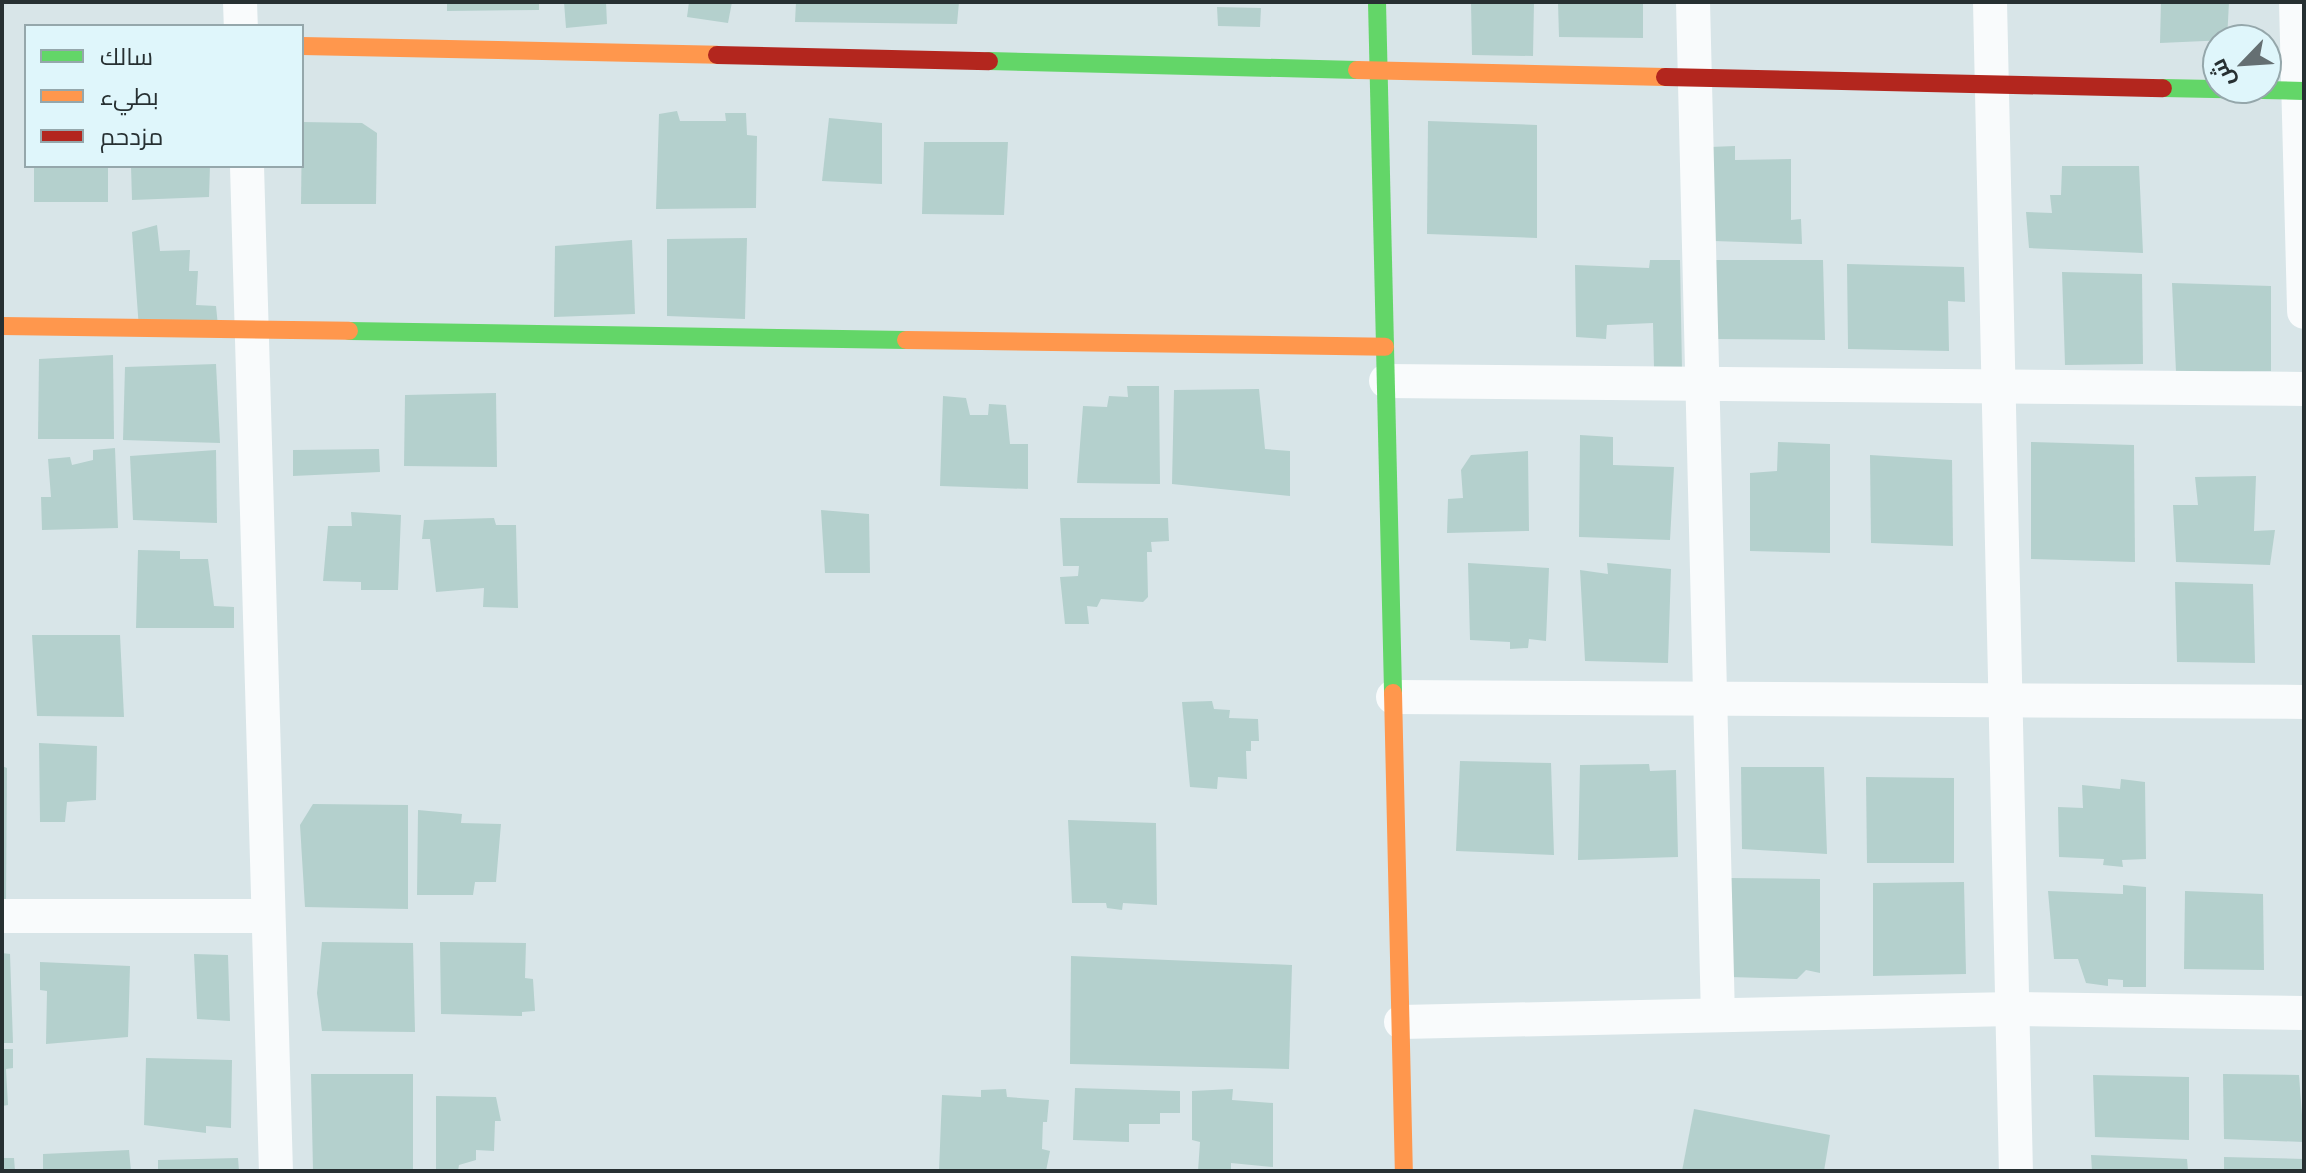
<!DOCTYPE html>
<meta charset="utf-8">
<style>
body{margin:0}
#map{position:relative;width:2306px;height:1173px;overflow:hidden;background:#d8e5e8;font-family:Mulish,Cairo,sans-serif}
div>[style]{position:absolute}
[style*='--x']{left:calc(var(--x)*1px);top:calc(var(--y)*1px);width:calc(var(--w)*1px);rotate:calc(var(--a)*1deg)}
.building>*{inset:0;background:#b4d0cd}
.street>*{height:34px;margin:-17px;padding:0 17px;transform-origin:17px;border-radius:17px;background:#f9fbfc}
.fast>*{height:18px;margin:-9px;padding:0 9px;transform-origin:9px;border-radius:9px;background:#63d668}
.slow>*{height:18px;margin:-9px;padding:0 9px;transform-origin:9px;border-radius:9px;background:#ff974d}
.jam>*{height:18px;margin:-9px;padding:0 9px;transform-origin:9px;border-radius:9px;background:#b3261e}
span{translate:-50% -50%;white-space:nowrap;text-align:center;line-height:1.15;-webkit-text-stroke:7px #dff6fb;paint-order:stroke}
.frame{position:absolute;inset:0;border:4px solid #273032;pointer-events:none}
.legend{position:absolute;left:24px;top:24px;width:280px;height:144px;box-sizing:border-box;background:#dff6fb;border:2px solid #95a7ab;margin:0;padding:10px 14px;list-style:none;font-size:24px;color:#273032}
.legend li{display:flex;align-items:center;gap:16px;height:40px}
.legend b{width:40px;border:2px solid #95a7ab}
.north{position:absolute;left:2202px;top:24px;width:80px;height:80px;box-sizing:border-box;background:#dff6fb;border:2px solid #95a7ab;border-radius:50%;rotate:245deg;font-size:22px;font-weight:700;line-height:32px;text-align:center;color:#273032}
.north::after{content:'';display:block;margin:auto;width:28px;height:36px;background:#656f72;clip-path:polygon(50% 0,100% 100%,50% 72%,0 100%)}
</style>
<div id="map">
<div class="building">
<i style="clip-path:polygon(447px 2px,539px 2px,539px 10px,447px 11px)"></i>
<i style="clip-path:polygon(564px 2px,606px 2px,607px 24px,566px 28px)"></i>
<i style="clip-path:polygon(689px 2px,732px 2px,728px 23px,687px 17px)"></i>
<i style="clip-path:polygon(796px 2px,959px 2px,957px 24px,795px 22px)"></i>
<i style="clip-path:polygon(1471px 2px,1534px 2px,1533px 56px,1472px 55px)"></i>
<i style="clip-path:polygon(1558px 2px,1643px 2px,1643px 38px,1559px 37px)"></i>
<i style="clip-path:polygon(2161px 2px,2229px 2px,2227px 40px,2160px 43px)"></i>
<i style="clip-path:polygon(1217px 7px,1261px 8px,1260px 27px,1218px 26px)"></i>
<i style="clip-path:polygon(677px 111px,680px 121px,726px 121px,725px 113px,746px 113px,747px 135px,757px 136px,756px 208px,656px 209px,659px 114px)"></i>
<i style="clip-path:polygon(829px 118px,882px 123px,882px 184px,822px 181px)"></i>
<i style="clip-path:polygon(1428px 121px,1537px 125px,1537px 238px,1427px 234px)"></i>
<i style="clip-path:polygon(302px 122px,362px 123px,377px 133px,376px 204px,301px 204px)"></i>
<i style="clip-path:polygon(924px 142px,1008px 142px,1004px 215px,922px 214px)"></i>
<i style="clip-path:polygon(1735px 146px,1735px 160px,1791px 159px,1791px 220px,1801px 219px,1802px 244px,1714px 241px,1710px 147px)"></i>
<i style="clip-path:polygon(34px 166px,108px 166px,108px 202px,34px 202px)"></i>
<i style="clip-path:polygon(131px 166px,210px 166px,209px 197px,132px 200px)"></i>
<i style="clip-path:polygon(2062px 166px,2139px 166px,2143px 253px,2029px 248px,2026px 212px,2052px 213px,2050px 195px,2061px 195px)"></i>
<i style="clip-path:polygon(157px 225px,160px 251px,190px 250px,189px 271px,198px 271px,196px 305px,216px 306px,218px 326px,139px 329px,132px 232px)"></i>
<i style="clip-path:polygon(747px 238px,745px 319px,667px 316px,667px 239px)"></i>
<i style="clip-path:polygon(632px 240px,635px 314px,554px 317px,555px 246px)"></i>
<i style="clip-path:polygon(1650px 260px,1680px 260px,1682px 370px,1654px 368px,1653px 323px,1607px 325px,1606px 339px,1576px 337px,1575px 265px,1649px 268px)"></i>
<i style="clip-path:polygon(1713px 260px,1823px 260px,1825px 340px,1714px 339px)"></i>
<i style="clip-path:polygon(1847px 264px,1964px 267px,1965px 302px,1948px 301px,1949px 351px,1848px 349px)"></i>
<i style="clip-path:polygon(2062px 272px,2142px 274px,2143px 364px,2065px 365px)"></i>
<i style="clip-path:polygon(2172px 283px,2271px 286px,2271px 371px,2176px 372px)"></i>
<i style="clip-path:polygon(113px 355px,114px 439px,38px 439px,39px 359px)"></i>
<i style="clip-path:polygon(216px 364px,220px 443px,123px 440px,125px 367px)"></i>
<i style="clip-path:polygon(1127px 386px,1159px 386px,1160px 484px,1077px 483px,1083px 406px,1107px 407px,1109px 396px,1128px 397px)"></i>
<i style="clip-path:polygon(1259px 389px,1265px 449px,1290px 451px,1290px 496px,1172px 484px,1174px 390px)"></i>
<i style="clip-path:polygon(496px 393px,497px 467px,404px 466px,405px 395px)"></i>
<i style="clip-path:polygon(943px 396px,966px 398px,970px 415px,988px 415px,989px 404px,1006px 405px,1010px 444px,1028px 444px,1028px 489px,940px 486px)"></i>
<i style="clip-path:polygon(1580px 435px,1613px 437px,1613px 465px,1674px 467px,1670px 540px,1579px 537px)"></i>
<i style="clip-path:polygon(1778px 442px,1830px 444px,1830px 553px,1750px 551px,1750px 473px,1777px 471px)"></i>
<i style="clip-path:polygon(2031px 442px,2134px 445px,2135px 562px,2031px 559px)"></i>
<i style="clip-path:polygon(115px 448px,118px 528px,42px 530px,41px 497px,51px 497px,48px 459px,70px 457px,72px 465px,93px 460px,93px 450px)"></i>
<i style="clip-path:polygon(379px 449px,380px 472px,293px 476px,293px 450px)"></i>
<i style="clip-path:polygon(216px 450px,217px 523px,133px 520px,130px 456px)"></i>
<i style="clip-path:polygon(1528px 451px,1529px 531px,1447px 533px,1448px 499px,1463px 498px,1461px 470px,1471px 455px)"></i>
<i style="clip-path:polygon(1870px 455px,1952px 460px,1953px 546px,1871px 543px)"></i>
<i style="clip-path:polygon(2256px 476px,2254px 531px,2275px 530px,2270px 565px,2176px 562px,2173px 505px,2198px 505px,2195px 477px)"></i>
<i style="clip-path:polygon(821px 510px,869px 514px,870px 573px,825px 573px)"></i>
<i style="clip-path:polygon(351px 512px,401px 515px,398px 590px,361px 590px,361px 582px,323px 581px,328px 526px,352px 526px)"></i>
<i style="clip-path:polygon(494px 518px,496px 525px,516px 525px,518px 608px,483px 607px,484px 588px,436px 592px,430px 539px,422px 539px,424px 520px)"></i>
<i style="clip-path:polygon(1060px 518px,1168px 518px,1169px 541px,1151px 542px,1152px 552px,1147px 552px,1148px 597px,1143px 602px,1101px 599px,1097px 607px,1087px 606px,1089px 624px,1065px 624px,1060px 577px,1078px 576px,1079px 566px,1063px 566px)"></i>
<i style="clip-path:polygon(138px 550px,180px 551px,180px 559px,208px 559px,214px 606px,234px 607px,234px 628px,136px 628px)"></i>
<i style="clip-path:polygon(1468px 563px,1549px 568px,1546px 641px,1529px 639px,1528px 648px,1510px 649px,1510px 642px,1470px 640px)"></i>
<i style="clip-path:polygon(1607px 563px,1671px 569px,1668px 663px,1585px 661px,1580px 570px,1608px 574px)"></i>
<i style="clip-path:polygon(2175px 582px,2253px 584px,2255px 663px,2177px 662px)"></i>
<i style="clip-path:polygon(32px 635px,120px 635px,124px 717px,37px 716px)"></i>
<i style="clip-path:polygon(1212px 701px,1214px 709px,1230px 710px,1229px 718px,1258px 719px,1259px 741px,1251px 741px,1251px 751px,1246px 751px,1247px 779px,1218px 777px,1217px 789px,1190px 787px,1182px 702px)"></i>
<i style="clip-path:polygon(39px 743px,97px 746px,96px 800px,67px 802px,65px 822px,40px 822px)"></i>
<i style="clip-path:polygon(1460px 761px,1551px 763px,1554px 855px,1456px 851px)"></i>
<i style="clip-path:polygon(1649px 764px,1650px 771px,1676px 770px,1678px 857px,1578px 860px,1580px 765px)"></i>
<i style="clip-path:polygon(2px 766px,7px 768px,6px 902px,2px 902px)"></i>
<i style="clip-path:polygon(1741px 767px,1824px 767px,1827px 854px,1742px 849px)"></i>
<i style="clip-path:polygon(1866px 777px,1954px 778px,1954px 863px,1867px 863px)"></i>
<i style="clip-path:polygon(2121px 779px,2145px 782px,2146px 859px,2122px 860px,2123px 867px,2103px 865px,2104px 859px,2059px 857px,2058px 807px,2083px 808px,2082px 785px,2120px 789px)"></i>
<i style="clip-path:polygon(313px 804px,408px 805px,408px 909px,305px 907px,300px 825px)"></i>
<i style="clip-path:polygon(418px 810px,462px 814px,461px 823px,501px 824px,496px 882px,475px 882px,473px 895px,417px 895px)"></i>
<i style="clip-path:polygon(1068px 820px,1156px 823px,1157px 905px,1123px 903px,1122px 910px,1107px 908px,1106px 903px,1072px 903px)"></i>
<i style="clip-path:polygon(1729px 878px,1820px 879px,1820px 973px,1806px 970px,1797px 979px,1730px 977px)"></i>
<i style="clip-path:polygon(1964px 882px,1966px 974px,1873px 976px,1873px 883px)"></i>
<i style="clip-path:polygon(2123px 885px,2146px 887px,2146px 987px,2123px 987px,2123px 980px,2108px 979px,2108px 986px,2086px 983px,2078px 959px,2054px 959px,2048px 891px,2123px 894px)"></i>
<i style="clip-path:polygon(2185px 891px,2263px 894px,2264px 970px,2184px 969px)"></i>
<i style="clip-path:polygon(322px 942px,413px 943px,415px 1032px,322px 1031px,317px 993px)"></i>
<i style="clip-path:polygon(440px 942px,526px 943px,525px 978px,533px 979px,535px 1011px,522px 1012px,522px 1016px,441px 1014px)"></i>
<i style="clip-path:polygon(2px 953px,10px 954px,13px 1043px,2px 1043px)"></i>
<i style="clip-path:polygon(194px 954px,228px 955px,230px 1021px,197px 1019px)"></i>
<i style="clip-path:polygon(1071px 956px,1292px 965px,1289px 1069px,1070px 1064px)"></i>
<i style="clip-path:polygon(40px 962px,130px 966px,128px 1037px,46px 1044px,47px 991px,40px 990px)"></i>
<i style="clip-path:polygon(2px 1049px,13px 1049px,13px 1068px,6px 1069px,8px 1105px,2px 1106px)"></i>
<i style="clip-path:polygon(146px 1058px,232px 1060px,231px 1128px,206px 1126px,206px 1133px,144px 1125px)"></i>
<i style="clip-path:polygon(311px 1074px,413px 1074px,413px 1171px,313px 1171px)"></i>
<i style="clip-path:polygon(2223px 1074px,2299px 1075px,2304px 1142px,2224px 1139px)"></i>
<i style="clip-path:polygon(2093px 1075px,2189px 1077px,2189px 1140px,2095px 1137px)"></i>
<i style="clip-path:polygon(1075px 1088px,1180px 1091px,1180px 1113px,1160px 1113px,1160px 1124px,1129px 1124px,1129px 1142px,1073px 1140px)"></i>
<i style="clip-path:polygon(1006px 1089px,1007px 1097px,1049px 1100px,1047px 1122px,1043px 1122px,1042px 1149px,1050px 1151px,1046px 1171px,939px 1171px,942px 1095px,981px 1097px,981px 1090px)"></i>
<i style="clip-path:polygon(1233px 1089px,1232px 1100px,1273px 1103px,1273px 1167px,1231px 1163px,1231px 1171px,1198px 1171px,1200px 1142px,1192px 1140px,1192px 1091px)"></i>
<i style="clip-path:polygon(436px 1096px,496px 1097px,501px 1121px,495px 1121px,494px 1151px,476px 1150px,476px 1160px,459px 1165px,458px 1171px,436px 1171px)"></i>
<i style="clip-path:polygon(1694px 1109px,1830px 1135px,1824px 1171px,1682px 1171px)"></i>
<i style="clip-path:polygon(129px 1150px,131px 1171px,43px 1171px,43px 1154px)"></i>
<i style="clip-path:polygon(2091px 1155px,2187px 1159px,2188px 1171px,2092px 1171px)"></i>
<i style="clip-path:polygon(2224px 1157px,2304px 1159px,2304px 1171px,2224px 1171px)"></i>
<i style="clip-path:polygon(2px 1158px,14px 1158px,15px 1171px,2px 1171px)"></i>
<i style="clip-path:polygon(238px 1158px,239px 1171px,158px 1171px,158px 1160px)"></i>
</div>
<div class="street">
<i style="--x:240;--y:2;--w:24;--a:88"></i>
<i style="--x:1693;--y:2;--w:1013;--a:88.59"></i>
<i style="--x:1990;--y:2;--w:1169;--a:88.73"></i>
<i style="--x:2296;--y:2;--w:310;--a:88.5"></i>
<i style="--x:247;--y:166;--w:1005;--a:88.35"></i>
<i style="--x:1386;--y:381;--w:918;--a:0.5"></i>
<i style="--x:1393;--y:697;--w:911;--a:0.31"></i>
<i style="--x:2;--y:916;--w:264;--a:0"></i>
<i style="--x:1401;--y:1022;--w:611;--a:-1.22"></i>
<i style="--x:2012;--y:1009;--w:292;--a:0.8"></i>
</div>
<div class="fast">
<i style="--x:1377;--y:2;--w:691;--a:88.67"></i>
<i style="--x:989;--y:61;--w:368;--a:1.4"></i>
<i style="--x:2163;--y:88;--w:141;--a:1.2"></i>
<i style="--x:349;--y:331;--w:557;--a:0.93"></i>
</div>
<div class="slow">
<i style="--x:302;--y:46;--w:415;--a:1.2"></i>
<i style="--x:1357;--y:70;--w:308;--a:1.3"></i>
<i style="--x:2;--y:326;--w:347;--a:0.8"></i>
<i style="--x:906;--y:340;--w:479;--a:0.8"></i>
<i style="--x:1393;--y:693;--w:478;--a:88.7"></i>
</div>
<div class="jam">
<i style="--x:717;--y:55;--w:272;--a:1.3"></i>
<i style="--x:1665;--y:77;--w:498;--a:1.3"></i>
</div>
<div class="frame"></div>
<ul class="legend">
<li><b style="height:10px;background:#63d668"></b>سالك</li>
<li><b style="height:10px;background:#ff974d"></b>بطيء</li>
<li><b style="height:10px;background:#b3261e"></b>مزدحم</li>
</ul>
<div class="north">ش</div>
</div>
